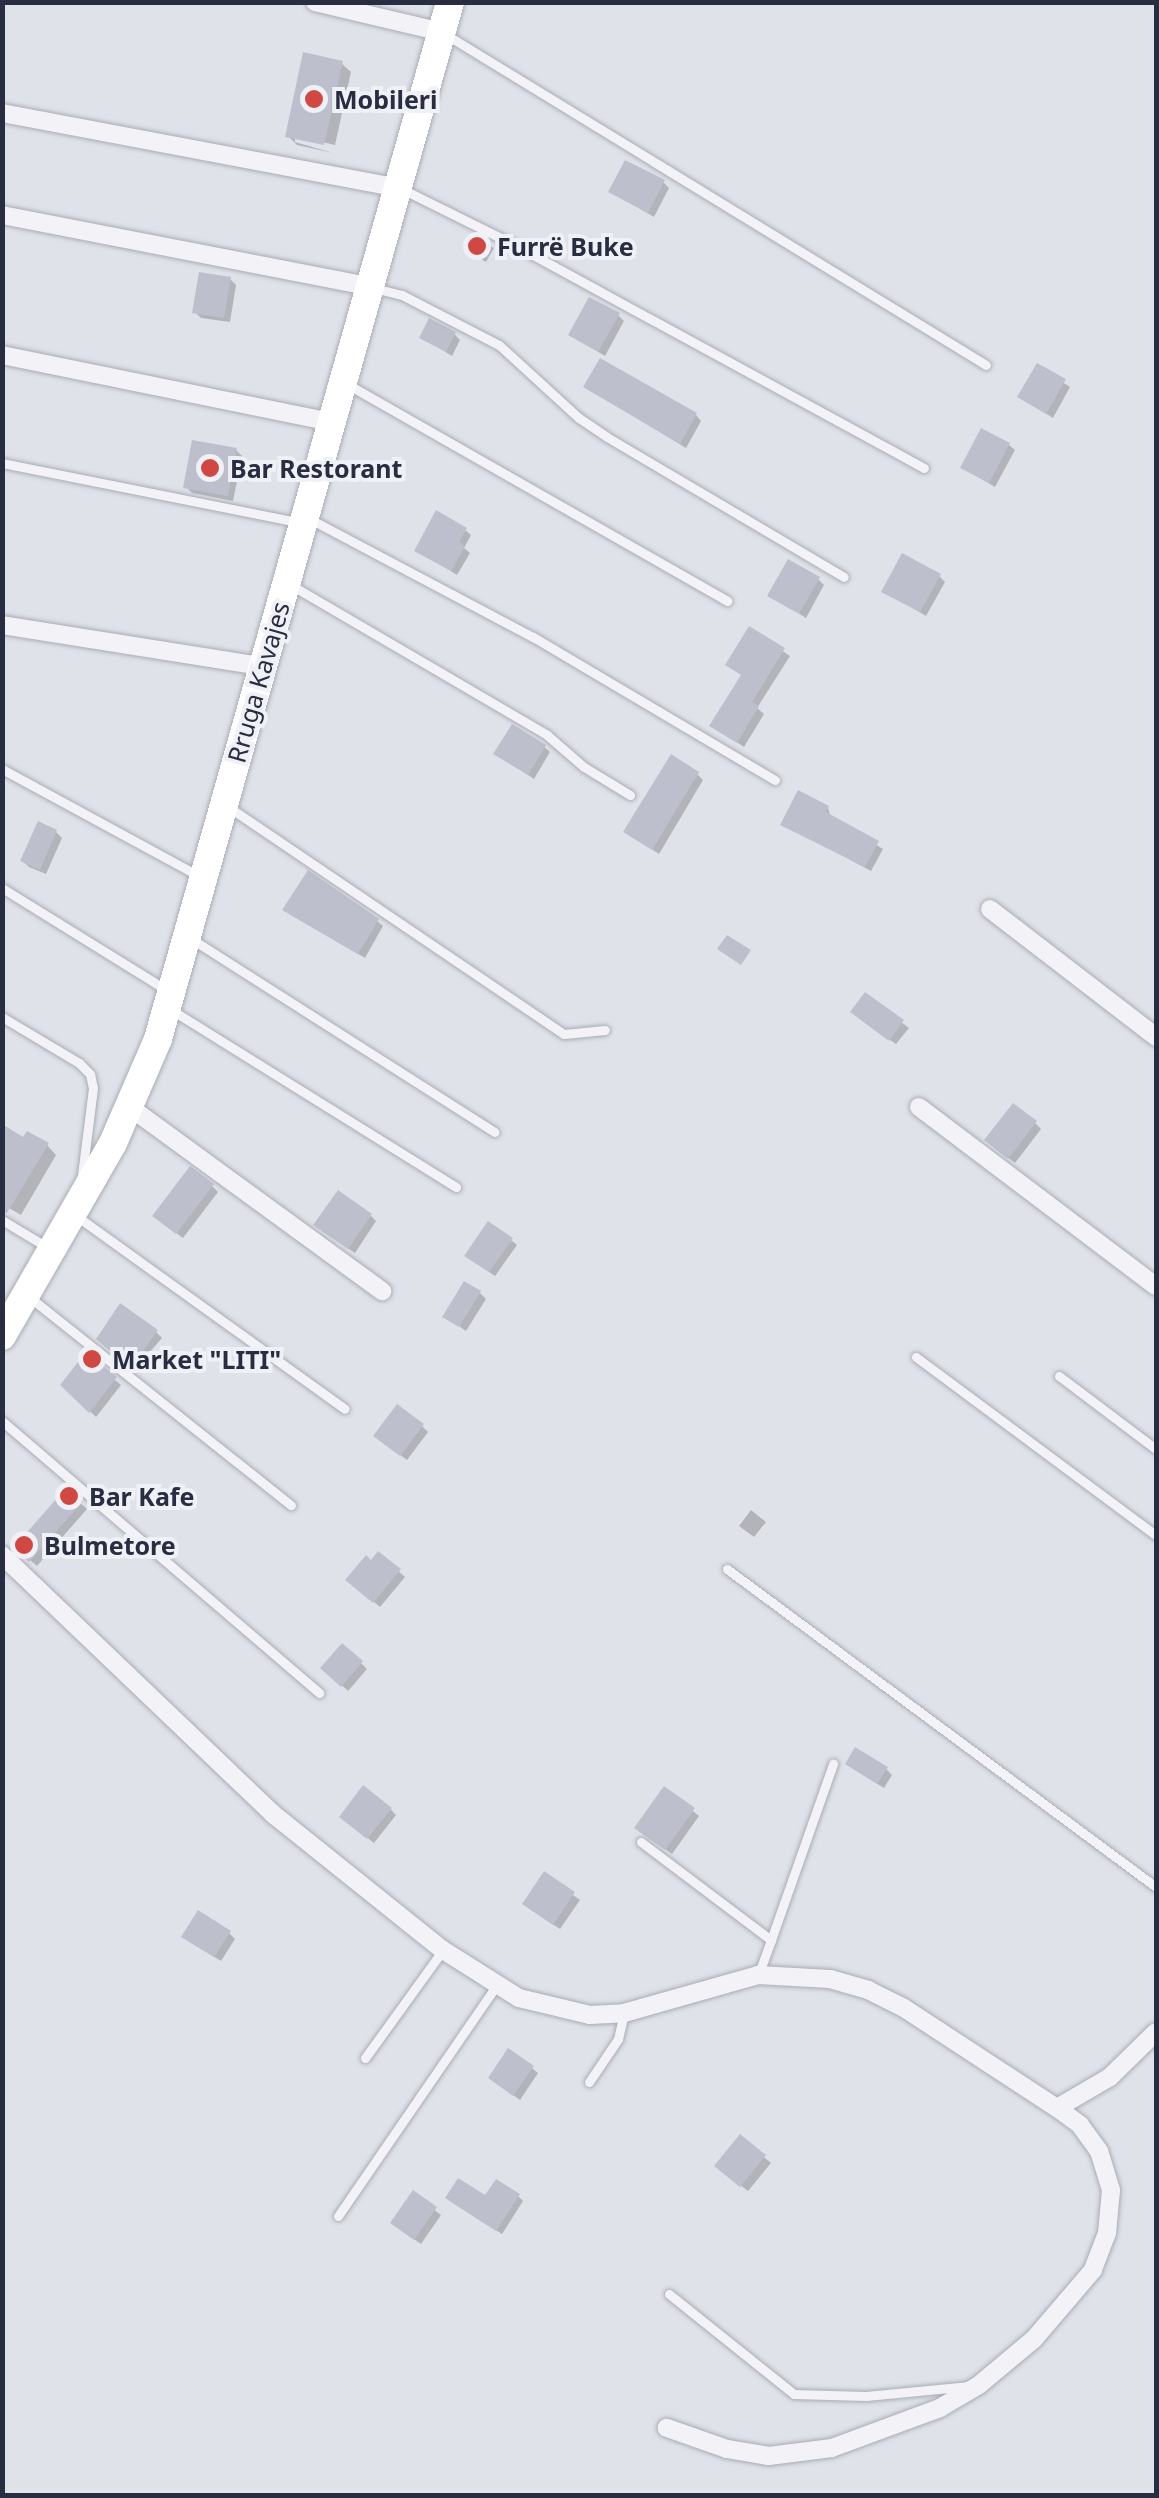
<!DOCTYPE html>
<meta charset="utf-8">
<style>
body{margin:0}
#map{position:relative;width:1159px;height:2498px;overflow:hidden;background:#e0e2e9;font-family:"Noto Sans",sans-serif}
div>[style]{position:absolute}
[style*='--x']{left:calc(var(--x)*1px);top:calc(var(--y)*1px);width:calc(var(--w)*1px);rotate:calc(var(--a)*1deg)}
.shadow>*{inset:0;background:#0003}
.building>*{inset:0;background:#bdc0cc}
.roads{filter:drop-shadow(0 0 2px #a9acb7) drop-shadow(0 0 2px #a9acb7)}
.service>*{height:9px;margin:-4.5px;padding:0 4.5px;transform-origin:4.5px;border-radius:4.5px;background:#f3f3f7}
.minor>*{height:18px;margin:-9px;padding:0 9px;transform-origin:9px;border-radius:9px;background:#f3f3f7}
.primary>*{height:28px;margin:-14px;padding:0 14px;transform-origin:14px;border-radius:14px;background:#fff}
.dots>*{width:28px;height:28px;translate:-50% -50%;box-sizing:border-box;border:5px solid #eff1f6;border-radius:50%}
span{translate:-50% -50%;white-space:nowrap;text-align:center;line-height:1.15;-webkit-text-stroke:8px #eff1f6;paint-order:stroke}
.poi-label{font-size:25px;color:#282d41;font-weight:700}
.left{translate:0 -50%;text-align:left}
.street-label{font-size:25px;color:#282d41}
.frame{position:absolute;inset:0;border:5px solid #282d41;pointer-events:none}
</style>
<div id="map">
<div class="shadow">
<i style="clip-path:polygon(341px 63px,351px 72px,335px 145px,295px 136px,295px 142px,333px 153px,297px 145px,288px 136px)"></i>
<i style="clip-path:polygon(663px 182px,669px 188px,654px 217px,611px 192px)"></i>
<i style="clip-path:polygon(475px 237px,494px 248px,486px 262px,467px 250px)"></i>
<i style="clip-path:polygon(230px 279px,236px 285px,230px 322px,201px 318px,195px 312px)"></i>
<i style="clip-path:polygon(618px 315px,624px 321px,605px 356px,571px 335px)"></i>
<i style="clip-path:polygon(454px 334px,460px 340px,452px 356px,422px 337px)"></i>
<i style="clip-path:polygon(1038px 366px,1070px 387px,1053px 418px,1020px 397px)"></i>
<i style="clip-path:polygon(586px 387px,696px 415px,701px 421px,686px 448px)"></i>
<i style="clip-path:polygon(1009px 445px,1015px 450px,995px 487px,963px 468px)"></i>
<i style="clip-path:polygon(236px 450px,242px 456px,233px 501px,192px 493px,186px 487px)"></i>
<i style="clip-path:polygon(465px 530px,471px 535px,464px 548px,470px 553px,457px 575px,417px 550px)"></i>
<i style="clip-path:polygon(939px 576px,945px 582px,926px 616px,884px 591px)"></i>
<i style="clip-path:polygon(818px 579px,824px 585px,806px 618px,771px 596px)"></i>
<i style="clip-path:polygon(750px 630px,790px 656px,757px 708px,764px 714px,744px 747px,713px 726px,743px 676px)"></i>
<i style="clip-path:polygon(544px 747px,550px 752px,534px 779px,497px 754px)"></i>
<i style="clip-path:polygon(697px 774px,703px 780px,659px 854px,626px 832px)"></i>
<i style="clip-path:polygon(828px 808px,831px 818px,883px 849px,871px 871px,783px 824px)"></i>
<i style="clip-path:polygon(56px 832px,62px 838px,46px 874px,29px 867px,23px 861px)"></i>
<i style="clip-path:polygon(291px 915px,377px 921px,383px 926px,365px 958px)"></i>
<i style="clip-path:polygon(866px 995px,909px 1028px,896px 1044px,859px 1018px)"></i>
<i style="clip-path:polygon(1035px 1123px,1041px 1129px,1015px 1163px,993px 1146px)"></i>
<i style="clip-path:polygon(24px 1141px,47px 1145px,56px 1155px,21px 1215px,2px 1204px)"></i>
<i style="clip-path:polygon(212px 1186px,218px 1192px,183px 1238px,161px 1222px)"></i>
<i style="clip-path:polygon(371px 1216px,376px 1221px,355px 1253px,322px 1231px)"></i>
<i style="clip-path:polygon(511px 1240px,517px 1245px,495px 1276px,473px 1261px)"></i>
<i style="clip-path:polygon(480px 1293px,486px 1299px,466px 1331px,445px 1316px)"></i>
<i style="clip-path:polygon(156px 1332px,162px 1338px,135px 1369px,105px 1345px)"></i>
<i style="clip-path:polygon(86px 1356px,121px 1385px,96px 1417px,63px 1385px)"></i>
<i style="clip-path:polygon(422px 1426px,428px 1432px,407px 1460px,382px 1441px)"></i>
<i style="clip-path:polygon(67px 1491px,87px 1509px,37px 1566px,16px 1548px)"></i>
<i style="clip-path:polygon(751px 1510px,766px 1522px,754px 1537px,739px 1526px)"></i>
<i style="clip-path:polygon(379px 1554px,405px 1577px,380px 1607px,354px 1585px)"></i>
<i style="clip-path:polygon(361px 1663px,367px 1669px,348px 1691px,323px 1668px)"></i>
<i style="clip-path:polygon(854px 1769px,886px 1769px,892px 1775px,884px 1788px)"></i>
<i style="clip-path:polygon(665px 1789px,699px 1816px,672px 1854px,643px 1833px)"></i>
<i style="clip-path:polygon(390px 1809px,396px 1815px,374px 1843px,348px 1823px)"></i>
<i style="clip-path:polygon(545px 1875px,580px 1900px,560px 1929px,531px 1910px)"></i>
<i style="clip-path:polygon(229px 1933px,235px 1939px,221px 1961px,190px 1942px)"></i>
<i style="clip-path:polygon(532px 2068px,538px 2073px,520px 2100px,497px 2083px)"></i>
<i style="clip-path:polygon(740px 2137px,771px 2163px,748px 2191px,724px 2172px)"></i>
<i style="clip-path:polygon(413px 2194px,441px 2215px,421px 2244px,399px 2229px)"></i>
<i style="clip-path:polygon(518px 2196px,523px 2201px,502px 2234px,453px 2203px)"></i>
</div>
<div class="building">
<i style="clip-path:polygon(303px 52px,343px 61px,324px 145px,285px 137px)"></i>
<i style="clip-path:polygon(625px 160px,665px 180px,648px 213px,608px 192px)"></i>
<i style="clip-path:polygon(199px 272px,231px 277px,224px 318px,192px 313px)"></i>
<i style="clip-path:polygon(589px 297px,620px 313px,598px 352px,568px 335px)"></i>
<i style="clip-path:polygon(429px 318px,456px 332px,446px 352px,419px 338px)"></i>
<i style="clip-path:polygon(600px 358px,697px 413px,680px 444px,583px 387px)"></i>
<i style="clip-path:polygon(1037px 363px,1066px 379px,1046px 414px,1017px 397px)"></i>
<i style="clip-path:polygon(981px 428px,1010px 443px,989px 483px,960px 468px)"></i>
<i style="clip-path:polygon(192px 440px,237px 448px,228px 496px,183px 488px)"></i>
<i style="clip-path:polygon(436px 510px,467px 528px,459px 542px,465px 546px,451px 571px,414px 551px)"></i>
<i style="clip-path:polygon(902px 553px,941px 574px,920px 612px,881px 592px)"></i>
<i style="clip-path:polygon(788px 559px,820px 577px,799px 614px,767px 596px)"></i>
<i style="clip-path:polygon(749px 626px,785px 648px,752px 702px,759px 706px,737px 743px,709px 726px,741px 675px,725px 665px)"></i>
<i style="clip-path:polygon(512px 724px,546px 745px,528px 775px,493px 754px)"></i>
<i style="clip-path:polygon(671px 754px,699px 772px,652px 850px,623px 832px)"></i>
<i style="clip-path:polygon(798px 790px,829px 806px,826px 812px,879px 841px,865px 867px,780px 825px)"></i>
<i style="clip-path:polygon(38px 821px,57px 830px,40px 870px,20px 861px)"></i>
<i style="clip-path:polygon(308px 870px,379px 919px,358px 954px,282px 910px)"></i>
<i style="clip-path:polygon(727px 935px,751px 950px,741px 965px,717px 949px)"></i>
<i style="clip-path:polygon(865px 992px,904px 1020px,889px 1041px,850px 1012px)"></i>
<i style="clip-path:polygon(1013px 1103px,1037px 1121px,1008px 1159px,984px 1140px)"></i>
<i style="clip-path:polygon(2px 1124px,23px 1137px,27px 1131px,49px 1143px,7px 1213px,2px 1212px)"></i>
<i style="clip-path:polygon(190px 1166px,214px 1184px,176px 1234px,152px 1216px)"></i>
<i style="clip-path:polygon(338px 1190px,372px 1214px,348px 1249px,313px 1225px)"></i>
<i style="clip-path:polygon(488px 1221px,513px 1238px,489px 1272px,464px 1256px)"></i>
<i style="clip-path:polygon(464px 1281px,481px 1291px,459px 1327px,442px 1317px)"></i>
<i style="clip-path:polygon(120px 1303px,158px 1330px,134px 1363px,127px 1365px,96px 1339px)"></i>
<i style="clip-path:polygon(86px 1352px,117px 1377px,89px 1413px,60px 1385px)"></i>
<i style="clip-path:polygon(397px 1404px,424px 1424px,400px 1456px,373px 1436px)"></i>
<i style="clip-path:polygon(67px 1487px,83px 1501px,29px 1562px,13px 1548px)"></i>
<i style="clip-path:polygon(378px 1551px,401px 1569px,373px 1603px,345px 1580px,366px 1555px,371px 1560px)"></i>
<i style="clip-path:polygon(342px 1643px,363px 1661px,341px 1687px,320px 1668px)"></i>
<i style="clip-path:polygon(855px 1747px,888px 1767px,877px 1784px,845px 1764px)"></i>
<i style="clip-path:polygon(363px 1785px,392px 1808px,367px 1839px,339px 1817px)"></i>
<i style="clip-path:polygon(664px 1786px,695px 1808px,665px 1850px,634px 1828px)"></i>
<i style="clip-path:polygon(544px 1871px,575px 1892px,553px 1925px,522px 1904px)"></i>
<i style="clip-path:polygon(198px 1910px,231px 1931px,214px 1957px,181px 1937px)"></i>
<i style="clip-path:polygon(508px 2048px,534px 2066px,513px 2096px,488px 2078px)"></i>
<i style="clip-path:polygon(740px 2134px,766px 2155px,740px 2187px,714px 2166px)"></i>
<i style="clip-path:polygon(458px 2178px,485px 2195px,496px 2179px,520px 2194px,496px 2231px,445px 2198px)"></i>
<i style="clip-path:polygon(413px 2190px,437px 2207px,414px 2240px,390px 2223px)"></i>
</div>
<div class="roads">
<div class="service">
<i style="--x:445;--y:34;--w:634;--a:31.46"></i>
<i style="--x:402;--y:189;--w:124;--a:26.4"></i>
<i style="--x:513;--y:244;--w:468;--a:28.6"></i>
<i style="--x:374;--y:288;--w:29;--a:14"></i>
<i style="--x:402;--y:295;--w:109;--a:27.3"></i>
<i style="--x:499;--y:345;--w:108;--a:42.4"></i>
<i style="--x:579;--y:418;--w:34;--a:34"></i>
<i style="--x:607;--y:437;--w:275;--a:30.6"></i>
<i style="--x:347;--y:384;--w:438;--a:29.7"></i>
<i style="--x:2;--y:463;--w:305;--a:11.3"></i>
<i style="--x:308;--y:518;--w:255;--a:27.9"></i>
<i style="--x:533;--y:637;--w:281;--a:30.6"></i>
<i style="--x:289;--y:584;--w:299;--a:30.3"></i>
<i style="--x:547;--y:735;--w:49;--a:40.9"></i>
<i style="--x:584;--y:767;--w:54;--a:31.3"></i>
<i style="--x:2;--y:769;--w:226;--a:28.5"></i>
<i style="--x:230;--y:808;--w:403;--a:34.1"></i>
<i style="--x:564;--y:1034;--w:41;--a:-5.6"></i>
<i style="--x:2;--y:888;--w:192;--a:31.8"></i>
<i style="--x:190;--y:938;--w:361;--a:32.5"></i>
<i style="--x:170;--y:1009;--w:337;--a:31.9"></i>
<i style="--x:2;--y:1017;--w:90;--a:30.9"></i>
<i style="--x:79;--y:1063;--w:16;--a:45"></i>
<i style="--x:90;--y:1074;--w:14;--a:78"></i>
<i style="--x:93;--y:1088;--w:96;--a:97.2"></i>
<i style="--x:75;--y:1215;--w:332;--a:35.7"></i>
<i style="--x:2;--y:1220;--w:56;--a:31.1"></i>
<i style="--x:28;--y:1296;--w:336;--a:38.5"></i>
<i style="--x:916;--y:1357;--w:299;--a:36.6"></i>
<i style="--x:1059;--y:1376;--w:121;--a:37"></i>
<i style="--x:2;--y:1421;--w:418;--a:40.6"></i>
<i style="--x:727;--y:1569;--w:534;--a:36.55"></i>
<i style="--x:641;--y:1842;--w:163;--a:37"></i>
<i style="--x:771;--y:1940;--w:37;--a:110"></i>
<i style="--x:771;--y:1940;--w:187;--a:-70.6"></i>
<i style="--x:365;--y:2058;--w:133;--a:-54.2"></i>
<i style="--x:589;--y:2082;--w:52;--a:-56"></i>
<i style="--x:618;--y:2039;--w:27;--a:-77"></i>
<i style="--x:338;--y:2216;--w:279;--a:-55.5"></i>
<i style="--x:669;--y:2294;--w:160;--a:38.7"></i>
<i style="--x:794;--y:2394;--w:72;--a:1.6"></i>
<i style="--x:866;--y:2396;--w:104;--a:-5.5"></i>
</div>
<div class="minor">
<i style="--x:315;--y:2;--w:130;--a:13.3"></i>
<i style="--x:2;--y:113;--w:405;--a:10.7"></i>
<i style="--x:2;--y:215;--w:377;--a:11"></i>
<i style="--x:2;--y:355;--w:337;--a:11.5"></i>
<i style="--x:2;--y:625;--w:263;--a:9"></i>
<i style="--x:990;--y:909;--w:210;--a:37.6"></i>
<i style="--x:919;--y:1107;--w:297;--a:37.1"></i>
<i style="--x:131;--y:1108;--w:311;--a:36.1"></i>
<i style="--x:2;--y:1555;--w:375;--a:43.7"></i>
<i style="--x:273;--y:1814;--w:218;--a:38.7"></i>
<i style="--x:443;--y:1950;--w:90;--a:32.3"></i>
<i style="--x:519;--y:1998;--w:73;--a:13.5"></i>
<i style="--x:590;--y:2015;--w:34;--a:-3"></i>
<i style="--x:624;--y:2013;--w:139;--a:-15.8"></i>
<i style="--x:758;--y:1975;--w:72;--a:3.2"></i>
<i style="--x:830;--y:1979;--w:40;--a:16"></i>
<i style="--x:868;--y:1990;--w:40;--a:26.6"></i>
<i style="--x:904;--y:2008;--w:183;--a:33.2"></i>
<i style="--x:1057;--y:2108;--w:29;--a:36"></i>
<i style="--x:1080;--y:2125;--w:32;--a:54"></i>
<i style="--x:1099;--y:2151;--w:41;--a:72.9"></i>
<i style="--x:1111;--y:2190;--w:43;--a:95.3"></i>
<i style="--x:1107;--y:2233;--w:40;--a:111"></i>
<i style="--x:1093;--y:2270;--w:91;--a:130.5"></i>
<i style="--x:1034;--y:2339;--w:72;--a:140.1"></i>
<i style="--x:979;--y:2385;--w:45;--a:149.5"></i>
<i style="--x:940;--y:2408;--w:115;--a:159.7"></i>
<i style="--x:832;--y:2448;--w:64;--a:172.8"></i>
<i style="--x:769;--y:2456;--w:43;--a:-170.5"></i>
<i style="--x:727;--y:2449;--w:64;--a:-160.7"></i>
<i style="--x:1057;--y:2108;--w:61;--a:-30.3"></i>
<i style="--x:1110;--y:2077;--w:64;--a:-44.4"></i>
</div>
<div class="primary">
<i style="--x:2;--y:1336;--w:223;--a:-60.1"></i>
<i style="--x:113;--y:1143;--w:113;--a:-66.6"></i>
<i style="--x:158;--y:1039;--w:1077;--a:-74.27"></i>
</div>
</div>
<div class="dots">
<i style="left:314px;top:99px;background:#cf4843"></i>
<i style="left:477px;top:246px;background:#cf4843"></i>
<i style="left:210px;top:468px;background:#cf4843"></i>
<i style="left:92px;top:1359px;background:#cf4843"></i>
<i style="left:69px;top:1496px;background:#cf4843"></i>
<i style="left:24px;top:1545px;background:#cf4843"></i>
</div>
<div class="poi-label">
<span class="left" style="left:334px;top:99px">Mobileri</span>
<span class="left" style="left:497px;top:246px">Furrë Buke</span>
<span class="left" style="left:230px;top:468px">Bar Restorant</span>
<span class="left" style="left:112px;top:1359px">Market "LITI"</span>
<span class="left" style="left:89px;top:1496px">Bar Kafe</span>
<span class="left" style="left:44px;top:1545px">Bulmetore</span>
</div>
<div class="street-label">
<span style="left:258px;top:682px;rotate:-74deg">Rruga Kavajes</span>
</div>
<div class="frame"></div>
</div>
